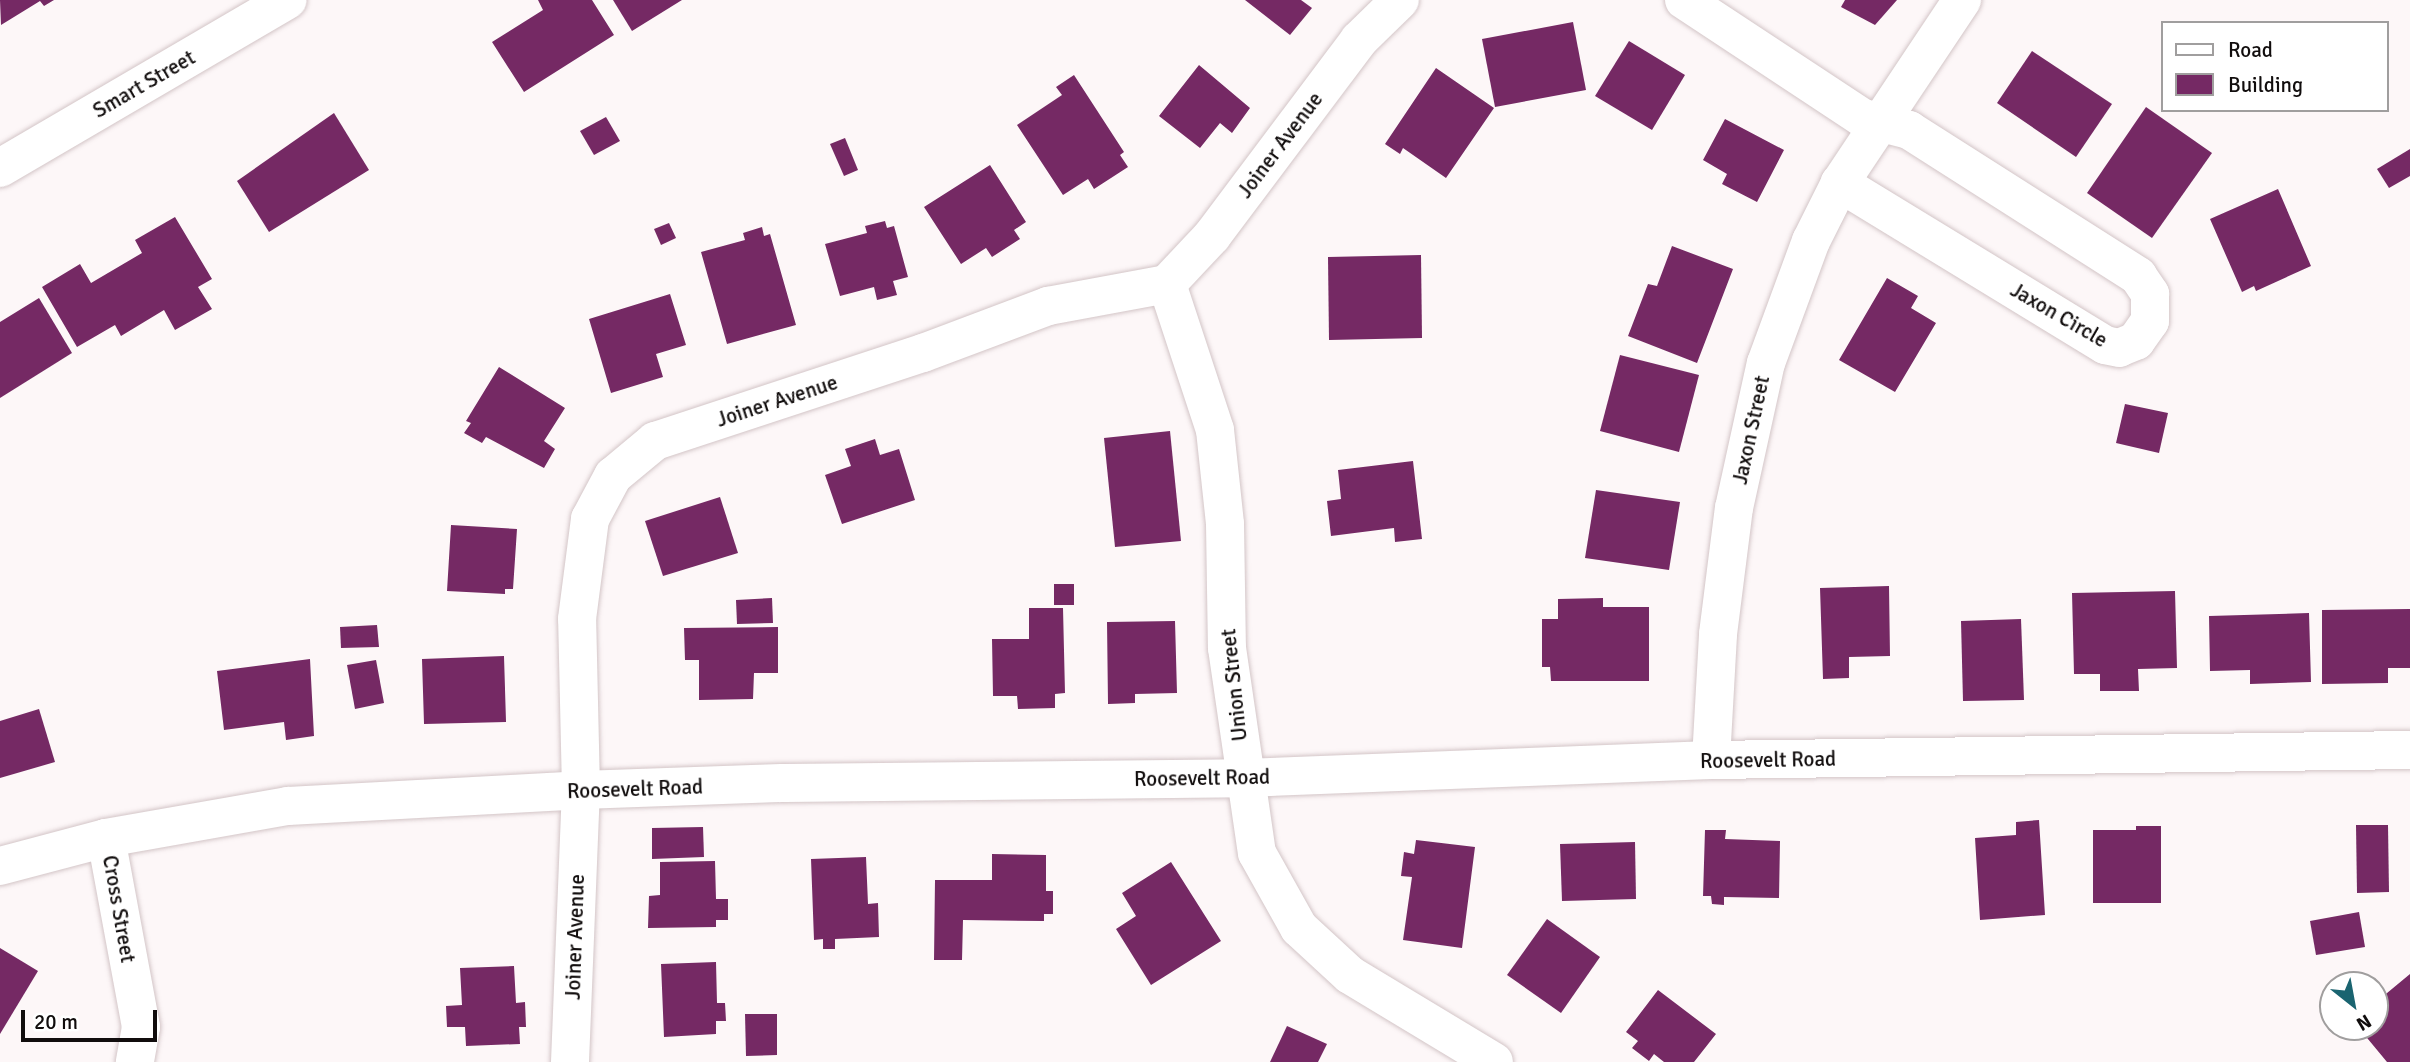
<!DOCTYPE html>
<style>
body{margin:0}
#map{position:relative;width:2410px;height:1062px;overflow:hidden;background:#fdf7f8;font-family:Signika,sans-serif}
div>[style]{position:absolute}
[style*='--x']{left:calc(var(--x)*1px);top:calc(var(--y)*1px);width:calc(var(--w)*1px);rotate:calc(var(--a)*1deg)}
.building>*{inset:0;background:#752964}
.roads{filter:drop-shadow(0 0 2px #d3c5c7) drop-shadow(0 0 2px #d3c5c7)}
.minor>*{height:38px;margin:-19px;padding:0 19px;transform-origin:19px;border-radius:19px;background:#fff}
span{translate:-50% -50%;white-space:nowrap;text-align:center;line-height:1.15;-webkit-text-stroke:7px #fff;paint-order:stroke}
.street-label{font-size:21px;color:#110d0d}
.legend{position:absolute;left:2161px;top:21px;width:228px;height:91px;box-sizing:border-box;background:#fff;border:2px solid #a09e9e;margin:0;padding:9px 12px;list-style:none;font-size:21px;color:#110d0d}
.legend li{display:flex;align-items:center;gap:14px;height:35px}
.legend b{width:35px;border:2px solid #a09e9e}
.north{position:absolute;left:2319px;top:971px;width:70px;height:70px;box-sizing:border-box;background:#fff;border:2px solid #a09e9e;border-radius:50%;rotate:149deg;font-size:19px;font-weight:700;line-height:28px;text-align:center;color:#110d0d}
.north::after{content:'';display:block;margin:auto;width:24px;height:32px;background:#1a6470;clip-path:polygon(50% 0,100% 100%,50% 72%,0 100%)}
.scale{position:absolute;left:21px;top:1010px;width:136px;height:32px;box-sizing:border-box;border:4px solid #110d0d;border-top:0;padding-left:9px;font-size:21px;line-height:24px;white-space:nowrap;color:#110d0d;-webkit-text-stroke:5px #fff;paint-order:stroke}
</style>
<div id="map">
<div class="building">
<i style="clip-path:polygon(0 0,54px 0,44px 6px,40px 1px,1px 25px)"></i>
<i style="clip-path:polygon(538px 0,592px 0,614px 35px,524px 92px,492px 42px,543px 10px)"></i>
<i style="clip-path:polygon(613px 0,682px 0,632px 31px)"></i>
<i style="clip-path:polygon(1245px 0,1301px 0,1312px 8px,1290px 35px)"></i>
<i style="clip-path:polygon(1845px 0,1897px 0,1875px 25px,1841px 7px)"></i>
<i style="clip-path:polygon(1573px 22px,1586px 90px,1495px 107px,1482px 39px)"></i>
<i style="clip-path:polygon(1629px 41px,1685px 75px,1652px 130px,1595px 96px)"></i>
<i style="clip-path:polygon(2032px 51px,2112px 104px,2076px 157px,1997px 103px)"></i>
<i style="clip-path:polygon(1199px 65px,1250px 108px,1232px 133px,1220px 123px,1200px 148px,1159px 116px)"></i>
<i style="clip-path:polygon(1436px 68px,1494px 108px,1446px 178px,1403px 148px,1400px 154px,1385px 144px)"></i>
<i style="clip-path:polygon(1074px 75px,1124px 152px,1120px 155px,1128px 167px,1094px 189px,1088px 179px,1063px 195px,1017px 125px,1062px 95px,1056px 87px)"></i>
<i style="clip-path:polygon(2146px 107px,2212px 153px,2152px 238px,2087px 193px)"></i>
<i style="clip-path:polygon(334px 113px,369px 170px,269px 232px,237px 181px)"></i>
<i style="clip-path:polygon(606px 117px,620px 141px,594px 155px,580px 131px)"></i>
<i style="clip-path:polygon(1725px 119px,1784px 150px,1757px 202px,1722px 184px,1727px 174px,1703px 160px)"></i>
<i style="clip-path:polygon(845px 138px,858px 170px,844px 176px,830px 144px)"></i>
<i style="clip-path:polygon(2410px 149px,2410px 176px,2389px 188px,2377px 169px)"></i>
<i style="clip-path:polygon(990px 165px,1026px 222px,1014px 230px,1020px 239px,992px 257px,986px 248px,961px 264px,924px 207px)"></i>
<i style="clip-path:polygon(2278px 189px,2311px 266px,2256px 291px,2254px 286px,2242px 292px,2210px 219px)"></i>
<i style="clip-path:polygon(175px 217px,212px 279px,198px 287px,212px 309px,175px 330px,164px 310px,121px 336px,115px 325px,77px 347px,42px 287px,80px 264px,91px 283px,142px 253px,135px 240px)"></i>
<i style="clip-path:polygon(885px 221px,887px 228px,894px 226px,908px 277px,893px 281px,897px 295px,877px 300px,874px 287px,840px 296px,825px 244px,867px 233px,865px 226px)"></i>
<i style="clip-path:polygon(669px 223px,676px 238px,661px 245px,654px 229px)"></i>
<i style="clip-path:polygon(762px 227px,764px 236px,770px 234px,796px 325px,727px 344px,701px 252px,745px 240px,743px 233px)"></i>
<i style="clip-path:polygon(1672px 246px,1733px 269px,1697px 363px,1628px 336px,1648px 284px,1657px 286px)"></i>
<i style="clip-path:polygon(1421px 255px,1422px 338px,1329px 340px,1328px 257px)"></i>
<i style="clip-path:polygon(1887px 278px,1918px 296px,1911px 308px,1936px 323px,1895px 392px,1839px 360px)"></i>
<i style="clip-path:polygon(670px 294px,686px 345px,656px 354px,663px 377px,611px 393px,589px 319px)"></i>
<i style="clip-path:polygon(39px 298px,72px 353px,0 398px,0 322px)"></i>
<i style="clip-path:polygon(1620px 355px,1699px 375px,1679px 452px,1600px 431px)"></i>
<i style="clip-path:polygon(499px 367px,565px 408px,544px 441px,555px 449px,544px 468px,486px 437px,482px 443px,464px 433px,471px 423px,466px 421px)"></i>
<i style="clip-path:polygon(2125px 404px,2168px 413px,2159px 453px,2116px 443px)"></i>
<i style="clip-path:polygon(1170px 431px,1181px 541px,1115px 547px,1104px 438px)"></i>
<i style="clip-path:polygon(875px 439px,880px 455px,899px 449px,915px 500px,842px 524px,825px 475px,851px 466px,845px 449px)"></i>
<i style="clip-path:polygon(1413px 461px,1422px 539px,1395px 542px,1394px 528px,1331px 536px,1327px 501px,1341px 499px,1338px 470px)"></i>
<i style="clip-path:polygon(1596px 490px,1680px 502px,1669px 570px,1585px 558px)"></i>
<i style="clip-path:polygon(720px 497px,738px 553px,663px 576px,645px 521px)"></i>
<i style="clip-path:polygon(451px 525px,517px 529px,513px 589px,505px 589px,505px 594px,447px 591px)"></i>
<i style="clip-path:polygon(1054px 584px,1074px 584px,1074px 605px,1054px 605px)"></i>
<i style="clip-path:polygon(1889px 586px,1890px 656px,1849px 657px,1849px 678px,1823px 679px,1820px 588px)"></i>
<i style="clip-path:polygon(2175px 591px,2177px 668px,2138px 669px,2139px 691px,2100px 691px,2100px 674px,2074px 674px,2072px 593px)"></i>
<i style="clip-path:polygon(772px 598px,773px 623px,737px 624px,736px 600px)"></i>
<i style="clip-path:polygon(1603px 598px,1603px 607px,1649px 607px,1649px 681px,1551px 681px,1550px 667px,1542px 667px,1542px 619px,1558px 619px,1558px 599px)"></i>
<i style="clip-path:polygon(1029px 608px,1063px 608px,1065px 693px,1055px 694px,1055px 708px,1018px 709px,1017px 696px,993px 696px,992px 639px,1029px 639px)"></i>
<i style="clip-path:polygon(2410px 609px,2410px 668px,2388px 668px,2388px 683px,2322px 684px,2322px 610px)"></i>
<i style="clip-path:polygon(2309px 613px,2311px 682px,2250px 684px,2250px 670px,2210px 671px,2209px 616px)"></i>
<i style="clip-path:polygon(2021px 619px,2024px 700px,1963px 701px,1961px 621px)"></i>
<i style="clip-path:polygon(1175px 621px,1177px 693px,1135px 694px,1135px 703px,1108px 704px,1107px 622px)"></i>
<i style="clip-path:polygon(377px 625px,379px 647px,341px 648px,340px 627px)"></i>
<i style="clip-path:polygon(778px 627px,778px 673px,754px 673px,753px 699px,699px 700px,699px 660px,685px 660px,684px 628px)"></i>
<i style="clip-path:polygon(504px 656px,506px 722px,424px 724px,422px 659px)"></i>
<i style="clip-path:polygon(310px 659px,314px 736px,286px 740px,284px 722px,224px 730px,217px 671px)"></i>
<i style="clip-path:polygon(376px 660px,384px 703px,355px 709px,347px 665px)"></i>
<i style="clip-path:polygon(39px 709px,55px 762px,0 778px,0 721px)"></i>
<i style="clip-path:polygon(2039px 820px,2045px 915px,1980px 920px,1975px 838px,2016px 835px,2016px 822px)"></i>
<i style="clip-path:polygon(2356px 825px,2388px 825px,2389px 892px,2357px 893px)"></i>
<i style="clip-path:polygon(2136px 826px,2161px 826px,2161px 903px,2093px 903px,2093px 830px,2136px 830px)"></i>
<i style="clip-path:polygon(703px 827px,704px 857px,652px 859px,652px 828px)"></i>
<i style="clip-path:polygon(1705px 830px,1726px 830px,1725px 839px,1780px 841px,1779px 898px,1724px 897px,1724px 905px,1712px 904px,1711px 896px,1703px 896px)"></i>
<i style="clip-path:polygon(1416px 840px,1475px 847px,1462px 948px,1403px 940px,1412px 877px,1401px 876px,1404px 852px,1414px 854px)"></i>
<i style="clip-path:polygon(1635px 842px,1636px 899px,1562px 901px,1560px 844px)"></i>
<i style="clip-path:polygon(992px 854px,1046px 855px,1046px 891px,1053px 891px,1053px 914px,1044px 914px,1044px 921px,963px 920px,962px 960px,934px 960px,935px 880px,992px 880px)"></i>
<i style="clip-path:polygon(866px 857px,868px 904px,878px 903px,879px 937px,835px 939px,835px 949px,823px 949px,823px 939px,814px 940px,811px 859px)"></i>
<i style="clip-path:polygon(715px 861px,716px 899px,728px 899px,728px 920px,716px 920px,716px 927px,648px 928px,649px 896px,660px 895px,660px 862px)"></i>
<i style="clip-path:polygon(1171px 862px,1221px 941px,1151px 985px,1116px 929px,1136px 916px,1122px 893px)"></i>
<i style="clip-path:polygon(2359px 912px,2365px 947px,2316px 955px,2310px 921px)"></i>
<i style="clip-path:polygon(1547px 919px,1600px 957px,1561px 1013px,1507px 975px)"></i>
<i style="clip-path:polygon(0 948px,38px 971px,0 1034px)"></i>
<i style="clip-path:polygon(716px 962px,717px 1003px,725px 1003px,726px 1021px,716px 1021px,716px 1034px,664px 1037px,661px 964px)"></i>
<i style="clip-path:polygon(514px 966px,516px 1003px,525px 1002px,526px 1027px,519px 1027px,520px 1044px,466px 1046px,465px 1027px,447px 1027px,446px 1006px,462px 1005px,460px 968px)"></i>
<i style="clip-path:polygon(2410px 974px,2410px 1062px,2387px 1062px,2358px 1027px,2375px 1027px,2375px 1003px)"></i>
<i style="clip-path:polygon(1658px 990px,1716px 1034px,1694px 1062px,1664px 1062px,1654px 1054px,1649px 1061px,1632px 1048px,1638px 1041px,1626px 1032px)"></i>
<i style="clip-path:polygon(745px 1014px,777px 1014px,777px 1055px,746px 1056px)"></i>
<i style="clip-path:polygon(1287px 1026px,1327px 1044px,1318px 1062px,1270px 1062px)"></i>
</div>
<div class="roads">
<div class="minor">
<i style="--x:1684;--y:0;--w:214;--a:33.4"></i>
<i style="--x:1863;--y:118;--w:48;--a:14.6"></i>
<i style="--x:1909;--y:130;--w:272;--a:32.5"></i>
<i style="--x:2138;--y:276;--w:22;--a:56"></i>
<i style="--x:2150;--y:294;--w:27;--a:90"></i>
<i style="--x:2150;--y:321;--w:24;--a:125"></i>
<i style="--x:2136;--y:341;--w:18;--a:158"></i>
<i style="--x:2119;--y:348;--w:14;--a:-168"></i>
<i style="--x:2105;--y:345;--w:311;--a:-148.6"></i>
<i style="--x:0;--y:168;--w:333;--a:-30.3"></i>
<i style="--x:1167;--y:284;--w:154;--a:71.8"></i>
<i style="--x:1215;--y:430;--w:95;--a:83.9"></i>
<i style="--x:1225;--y:524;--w:124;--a:89.1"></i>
<i style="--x:1227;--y:648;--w:207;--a:81.7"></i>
<i style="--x:1257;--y:853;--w:86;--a:60.8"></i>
<i style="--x:1299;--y:928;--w:69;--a:42.7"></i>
<i style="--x:1350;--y:975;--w:168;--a:31.1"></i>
<i style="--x:1711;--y:760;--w:126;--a:-86.8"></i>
<i style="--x:1718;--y:634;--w:127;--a:-82.8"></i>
<i style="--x:1734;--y:508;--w:148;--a:-77.6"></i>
<i style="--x:1766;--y:363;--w:130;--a:-69.8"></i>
<i style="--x:1811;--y:241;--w:65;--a:-63.4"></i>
<i style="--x:1840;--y:183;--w:220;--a:-56.3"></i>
<i style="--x:106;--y:838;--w:192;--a:79.5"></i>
<i style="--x:141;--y:1027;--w:36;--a:100"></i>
<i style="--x:0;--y:866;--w:110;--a:-14.8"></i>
<i style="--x:106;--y:838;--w:185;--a:-10"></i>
<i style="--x:288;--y:806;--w:293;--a:-3.1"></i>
<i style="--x:581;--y:790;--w:204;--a:-2"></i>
<i style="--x:785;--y:783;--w:459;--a:-0.6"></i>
<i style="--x:1244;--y:778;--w:467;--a:-2.2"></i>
<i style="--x:1711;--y:760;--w:699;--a:-0.82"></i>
<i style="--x:570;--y:1062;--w:272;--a:-87.7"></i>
<i style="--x:581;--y:790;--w:171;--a:-91.3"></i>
<i style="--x:577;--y:619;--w:101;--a:-82.6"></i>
<i style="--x:590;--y:519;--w:49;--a:-61.9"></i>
<i style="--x:613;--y:476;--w:55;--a:-39.8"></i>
<i style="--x:655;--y:441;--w:282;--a:-18.2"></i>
<i style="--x:923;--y:353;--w:134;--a:-20.6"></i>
<i style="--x:1048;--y:306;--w:121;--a:-10.5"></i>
<i style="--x:1167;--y:284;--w:66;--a:-46.8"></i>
<i style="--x:1212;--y:236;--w:245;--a:-53.1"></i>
<i style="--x:1359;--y:40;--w:57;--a:-44.3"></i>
</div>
</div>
<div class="street-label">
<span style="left:144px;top:84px;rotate:-30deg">Smart Street</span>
<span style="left:1280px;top:145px;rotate:-53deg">Joiner Avenue</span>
<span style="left:2059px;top:315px;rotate:30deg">Jaxon Circle</span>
<span style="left:777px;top:401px;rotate:-18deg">Joiner Avenue</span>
<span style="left:1751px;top:430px;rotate:-78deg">Jaxon Street</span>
<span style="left:1234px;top:685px;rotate:-96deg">Union Street</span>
<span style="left:1768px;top:760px;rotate:-1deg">Roosevelt Road</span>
<span style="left:1202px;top:778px;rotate:-1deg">Roosevelt Road</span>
<span style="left:635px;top:789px;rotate:-2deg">Roosevelt Road</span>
<span style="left:119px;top:909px;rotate:80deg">Cross Street</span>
<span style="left:575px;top:937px;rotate:-88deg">Joiner Avenue</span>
</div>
<ul class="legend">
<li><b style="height:9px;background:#fff"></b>Road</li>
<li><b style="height:19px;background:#752964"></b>Building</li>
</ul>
<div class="north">N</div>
<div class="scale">20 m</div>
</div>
